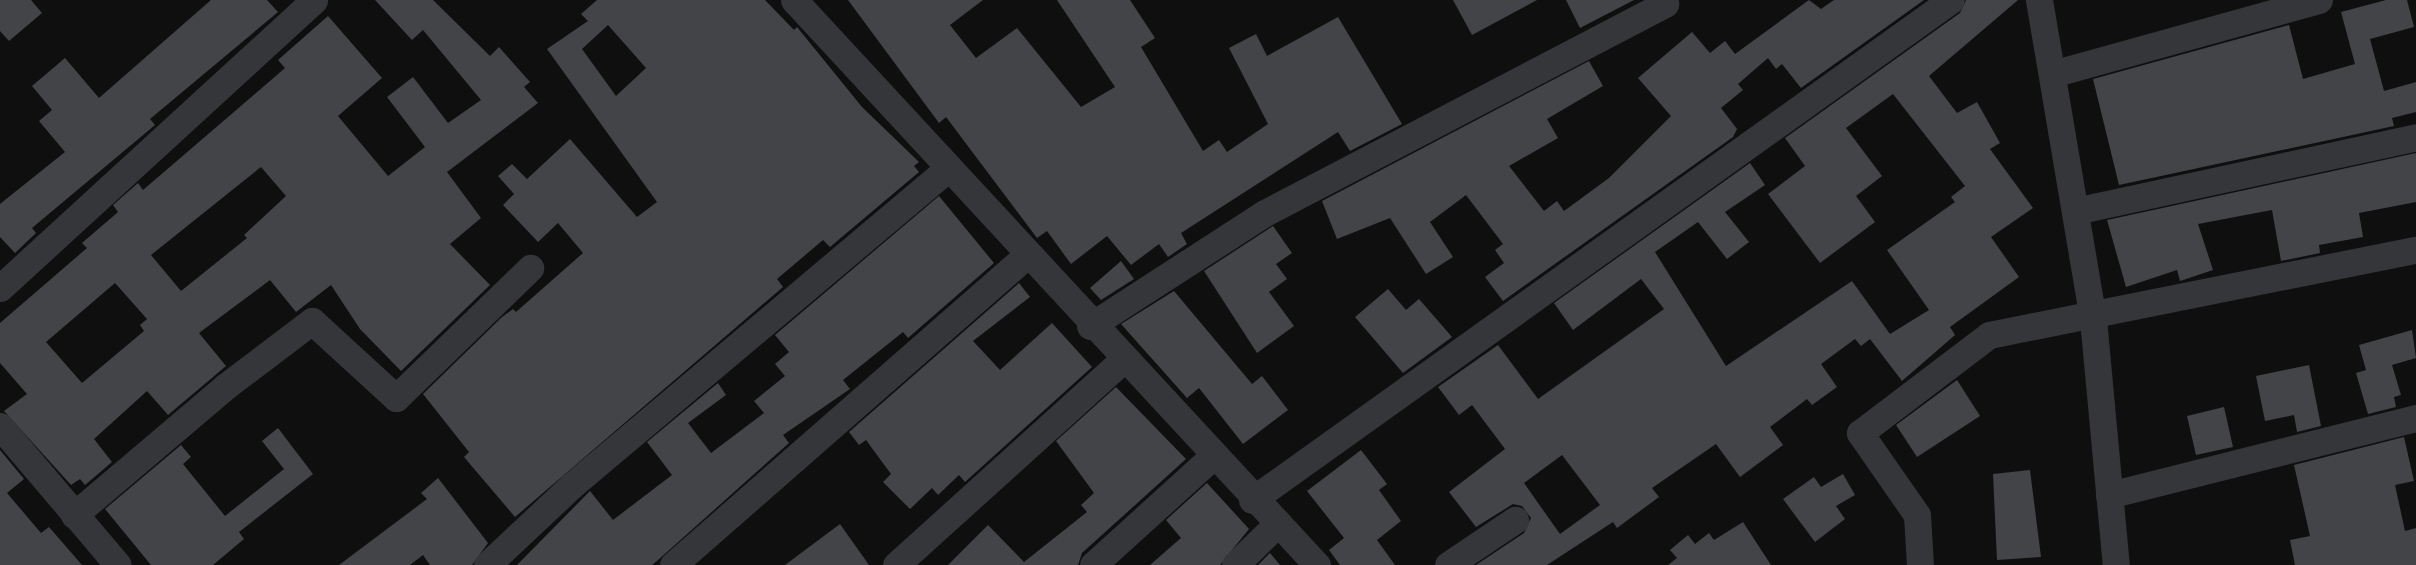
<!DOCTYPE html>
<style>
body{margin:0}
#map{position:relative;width:2416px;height:565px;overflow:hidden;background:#0f0f10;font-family:Mulish,sans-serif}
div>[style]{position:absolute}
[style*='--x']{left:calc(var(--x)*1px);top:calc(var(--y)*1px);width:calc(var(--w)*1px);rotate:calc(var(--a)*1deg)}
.building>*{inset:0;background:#434448}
.minor>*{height:27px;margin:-13.5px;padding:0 13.5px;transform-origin:13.5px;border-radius:13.5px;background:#353639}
span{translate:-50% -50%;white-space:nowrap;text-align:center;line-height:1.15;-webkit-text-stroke:4.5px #0a0a0b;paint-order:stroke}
</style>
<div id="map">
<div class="building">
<i style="clip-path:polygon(0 0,31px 0,42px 13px,9px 41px,0 31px)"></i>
<i style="clip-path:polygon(211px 0,267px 0,278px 12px,150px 119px,155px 125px,32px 228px,36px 233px,15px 253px,0 237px,0 204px,65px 152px,39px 121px,52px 110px,32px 86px,65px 58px,99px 98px)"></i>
<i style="clip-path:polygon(evenodd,375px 0,433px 0,490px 56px,499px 47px,530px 82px,524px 87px,538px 103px,447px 172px,481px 218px,450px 244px,490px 285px,401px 371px,360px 329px,331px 285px,296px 312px,270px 280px,199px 333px,226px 366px,168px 415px,147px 391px,94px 439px,112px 462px,85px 485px,80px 479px,71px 485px,4px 411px,27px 394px,0 363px,0 323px,87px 248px,82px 243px,118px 212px,113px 205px,138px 183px,143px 190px,285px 68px,278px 60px,328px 16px,382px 78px,338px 116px,388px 176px,425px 147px,387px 97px,413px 77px,448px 123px,481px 100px,423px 30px,412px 40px,375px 0,261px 167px,286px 196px,244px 235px,247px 238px,181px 291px,151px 255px,261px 167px,375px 0,115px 283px,147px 319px,140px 325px,144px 331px,82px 383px,46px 342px,115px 283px)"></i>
<i style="clip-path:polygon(evenodd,597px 0,765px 0,794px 30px,797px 27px,862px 107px,919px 162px,914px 166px,919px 172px,830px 247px,823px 240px,777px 279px,783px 287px,515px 517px,464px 457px,469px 452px,423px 394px,502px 317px,513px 309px,516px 312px,583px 253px,558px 223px,538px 242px,503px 205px,514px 194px,498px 176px,512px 164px,527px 179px,570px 139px,637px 217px,657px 202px,547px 49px,588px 21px,581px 14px,597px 0,608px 25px,646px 68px,616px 96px,582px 49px,608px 25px)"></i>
<i style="clip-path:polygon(848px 0,983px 0,950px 25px,976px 58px,1017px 28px,1081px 107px,1115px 87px,1057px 0,1130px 0,1155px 38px,1141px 47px,1203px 151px,1219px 140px,1227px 152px,1268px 124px,1229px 48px,1256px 34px,1267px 56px,1338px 17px,1402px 124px,1350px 151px,1338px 132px,1181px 233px,1187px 244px,1168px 257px,1159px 244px,1131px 265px,1107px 236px,1071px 264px,1047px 231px,1037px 238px,946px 117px,939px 123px)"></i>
<i style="clip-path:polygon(1453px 0,1537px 0,1472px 35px)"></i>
<i style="clip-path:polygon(1566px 0,1634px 0,1580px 28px)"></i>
<i style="clip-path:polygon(1809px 0,1821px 9px,1834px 0,1924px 0,1801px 88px,1782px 64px,1776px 69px,1768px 58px,1738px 84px,1743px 90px,1721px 108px,1737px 129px,1733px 137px,1503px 301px,1485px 277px,1504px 263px,1495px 250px,1503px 244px,1466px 195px,1430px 222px,1453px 257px,1426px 274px,1390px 218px,1337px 239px,1322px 201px,1589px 61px,1603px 86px,1547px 119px,1558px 138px,1509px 166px,1544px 211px,1557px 201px,1564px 211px,1609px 178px,1671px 116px,1638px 78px,1692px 32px,1710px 53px,1725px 41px,1735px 54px)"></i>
<i style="clip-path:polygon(evenodd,1966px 0,2018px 0,1929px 76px,1957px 113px,1977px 102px,2000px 143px,1990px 149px,2033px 208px,1991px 237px,2019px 277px,1950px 327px,1955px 335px,1902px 381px,1870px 339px,1861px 346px,1855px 339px,1821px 364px,1837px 387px,1812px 405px,1807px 399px,1770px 427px,1783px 445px,1740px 477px,1716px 444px,1652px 488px,1659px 497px,1617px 528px,1613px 522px,1547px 565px,1476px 565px,1524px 533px,1531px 518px,1522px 506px,1513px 504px,1476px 527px,1449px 492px,1505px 449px,1472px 405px,1459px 415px,1438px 387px,1498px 345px,1538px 399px,1664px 309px,1641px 279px,1573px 330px,1554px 303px,1750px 163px,1765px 185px,1725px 212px,1749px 242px,1727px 259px,1698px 222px,1655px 252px,1726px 366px,1852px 281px,1890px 334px,1929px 310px,1887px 250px,1955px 202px,1951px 197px,1965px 186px,1893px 94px,1846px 128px,1882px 176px,1856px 196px,1875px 222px,1820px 263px,1768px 194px,1805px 166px,1785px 138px,1960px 13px,1966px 0,1562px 455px,1600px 505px,1560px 534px,1524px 483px,1562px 455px)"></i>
<i style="clip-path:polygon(2386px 0,2407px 0,2414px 27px,2370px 39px,2384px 91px,2416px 82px,2416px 112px,2392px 118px,2394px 126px,2119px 185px,2093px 79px,2289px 25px,2303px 79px,2355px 64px,2341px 12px)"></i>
<i style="clip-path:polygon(2416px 153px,2416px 202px,2359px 213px,2363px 237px,2319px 245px,2320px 253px,2281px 261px,2272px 210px,2198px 224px,2213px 270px,2180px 281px,2177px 270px,2126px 287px,2107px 220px)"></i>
<i style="clip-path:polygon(939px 196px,994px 263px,908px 338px,903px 332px,843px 380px,850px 389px,783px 435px,789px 443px,658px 560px,652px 565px,517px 565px,590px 491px,613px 520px,672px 475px,647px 442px,718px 383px,726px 395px,688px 423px,711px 453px,764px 413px,754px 401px,785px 376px,775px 364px,789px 352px,775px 335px)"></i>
<i style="clip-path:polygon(1273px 226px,1292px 253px,1276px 264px,1287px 279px,1269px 292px,1294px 326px,1257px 353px,1204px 271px)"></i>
<i style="clip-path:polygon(1121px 261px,1134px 279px,1101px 300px,1090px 288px)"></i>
<i style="clip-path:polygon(1019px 283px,1030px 297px,973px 341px,1000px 370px,1052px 323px,1092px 367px,965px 482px,959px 475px,938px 495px,932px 488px,910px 509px,883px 482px,891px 474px,866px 440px,859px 445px,849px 432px)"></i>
<i style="clip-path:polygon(1388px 289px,1406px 310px,1419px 299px,1452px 337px,1403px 373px,1355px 317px)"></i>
<i style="clip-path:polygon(1174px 291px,1252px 384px,1262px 376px,1288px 410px,1243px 444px,1199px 388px,1187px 398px,1121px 324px)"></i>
<i style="clip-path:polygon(2412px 330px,2416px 358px,2392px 365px,2401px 395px,2394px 397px,2396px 407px,2368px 414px,2356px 373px,2366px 370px,2359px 345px)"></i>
<i style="clip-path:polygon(2309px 365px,2321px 426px,2297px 432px,2294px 415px,2265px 421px,2256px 376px)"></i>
<i style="clip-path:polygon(1957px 380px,1980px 416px,1917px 457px,1896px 425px)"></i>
<i style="clip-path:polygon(1116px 387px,1186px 459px,1082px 553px,1078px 565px,948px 565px,988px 525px,1024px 562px,1087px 512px,1081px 505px,1094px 493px,1056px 441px)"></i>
<i style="clip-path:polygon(2224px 407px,2233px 447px,2196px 455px,2187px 416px)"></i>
<i style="clip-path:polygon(278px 428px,313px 474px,239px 532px,244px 539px,213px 565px,151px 565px,105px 509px,181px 445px,191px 457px,183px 464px,225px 516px,284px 469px,262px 441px)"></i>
<i style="clip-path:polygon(2404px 437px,2414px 481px,2395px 485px,2405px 531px,2416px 528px,2416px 565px,2295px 565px,2290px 540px,2310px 536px,2294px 465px)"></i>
<i style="clip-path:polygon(0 450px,24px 479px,7px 493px,41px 533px,49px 527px,82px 565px,0 565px)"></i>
<i style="clip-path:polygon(1361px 450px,1387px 484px,1379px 490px,1401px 521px,1377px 540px,1395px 565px,1340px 565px,1329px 550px,1344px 538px,1307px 491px)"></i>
<i style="clip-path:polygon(2030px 470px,2041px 557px,1997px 560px,1993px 474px)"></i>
<i style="clip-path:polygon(1843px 474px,1855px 495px,1836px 506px,1845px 519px,1815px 542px,1783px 499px,1814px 477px,1821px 487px)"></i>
<i style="clip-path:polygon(438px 478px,488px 543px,472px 565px,430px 565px,423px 555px,410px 565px,339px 565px,427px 499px,421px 493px)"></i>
<i style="clip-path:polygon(1207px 483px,1249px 529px,1220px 565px,1150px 565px,1181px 538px,1166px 520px)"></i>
<i style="clip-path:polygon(1743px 522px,1771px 565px,1668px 565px,1677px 558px,1670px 550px,1688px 535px,1695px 544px,1709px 533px,1714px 540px)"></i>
<i style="clip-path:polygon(840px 524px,869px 565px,785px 565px)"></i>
<i style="clip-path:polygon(1270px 553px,1280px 565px,1258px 565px)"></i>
</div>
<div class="minor">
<i style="--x:794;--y:0;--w:770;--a:47.21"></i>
<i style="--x:2039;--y:0;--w:324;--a:80.4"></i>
<i style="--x:2093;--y:319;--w:247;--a:84.7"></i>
<i style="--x:2052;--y:74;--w:277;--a:-15.5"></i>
<i style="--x:2075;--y:211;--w:349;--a:-12.2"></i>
<i style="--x:0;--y:288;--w:426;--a:-42.5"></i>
<i style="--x:1090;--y:326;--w:206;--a:-32.9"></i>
<i style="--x:1263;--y:214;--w:454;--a:-27.6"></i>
<i style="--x:0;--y:426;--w:182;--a:49.7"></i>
<i style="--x:2109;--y:495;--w:317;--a:-14.1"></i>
<i style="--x:1252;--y:500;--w:859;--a:-35.58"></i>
<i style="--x:74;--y:515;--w:199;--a:-40.3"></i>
<i style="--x:226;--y:386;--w:108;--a:-37.1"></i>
<i style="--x:312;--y:321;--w:114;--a:42.5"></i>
<i style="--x:396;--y:398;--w:187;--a:-44.1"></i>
<i style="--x:487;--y:565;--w:115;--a:-43.2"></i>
<i style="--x:571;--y:486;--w:493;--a:-40.1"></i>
<i style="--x:673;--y:565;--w:469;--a:-41.2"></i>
<i style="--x:896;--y:565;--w:306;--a:-42.1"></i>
<i style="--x:1093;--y:565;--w:161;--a:-42.2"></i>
<i style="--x:1235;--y:565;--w:57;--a:-44.3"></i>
<i style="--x:1448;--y:565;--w:81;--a:-33.9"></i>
<i style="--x:1920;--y:565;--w:50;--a:-93.4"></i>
<i style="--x:1917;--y:515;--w:100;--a:-124.8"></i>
<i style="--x:1860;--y:433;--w:162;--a:-37.2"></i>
<i style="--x:1989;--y:335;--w:435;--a:-11.3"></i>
</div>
</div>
